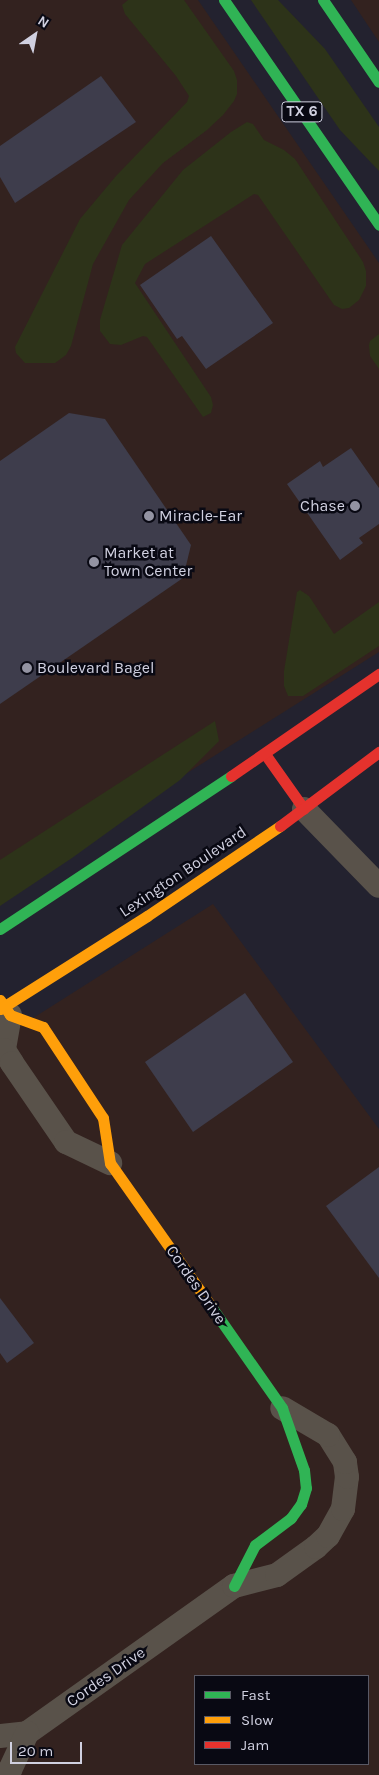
<!DOCTYPE html>
<style>
body{margin:0}
#map{position:relative;width:379px;height:1775px;overflow:hidden;background:#23222f;font-family:Karla,sans-serif}
div>[style]{position:absolute}
[style*='--x']{left:calc(var(--x)*1px);top:calc(var(--y)*1px);width:calc(var(--w)*1px);rotate:calc(var(--a)*1deg)}
.commercial>*{inset:0;background:#33221f}
.green>*{inset:0;background:#2d3319}
.building>*{inset:0;background:#3e3d4c}
.street>*{height:24px;margin:-12px;padding:0 12px;transform-origin:12px;border-radius:12px;background:#59524a}
.fast>*{height:11px;margin:-5.5px;padding:0 5.5px;transform-origin:5.5px;border-radius:5.5px;background:#30b455}
.slow>*{height:11px;margin:-5.5px;padding:0 5.5px;transform-origin:5.5px;border-radius:5.5px;background:#ff9f0a}
.jam>*{height:11px;margin:-5.5px;padding:0 5.5px;transform-origin:5.5px;border-radius:5.5px;background:#e5322d}
.dots>*{width:14px;height:14px;translate:-50% -50%;box-sizing:border-box;border:2px solid #090913;border-radius:50%}
span{translate:-50% -50%;white-space:nowrap;text-align:center;line-height:1.15;-webkit-text-stroke:5px #090913;paint-order:stroke}
.shield-label span{padding:1px 4px;background:#090913;border:1px solid;border-radius:4px;-webkit-text-stroke-width:0}
.shield-label{font-size:15px;color:#d0d0e0;font-weight:700}
.poi-label{font-size:16px;color:#d0d0e0}
.right{translate:-100% -50%;text-align:right}
.left{translate:0 -50%;text-align:left}
.street-label{font-size:16px;color:#d0d0e0}
.legend{position:absolute;left:194px;top:1675px;width:175px;height:90px;box-sizing:border-box;background:#090913;border:1px solid #595965;margin:0;padding:6px 9px;list-style:none;font-size:15px;color:#d0d0e0}
.legend li{display:flex;align-items:center;gap:10px;height:25px}
.legend b{width:25px;border:1px solid #595965}
.north{position:absolute;left:10px;top:10px;width:50px;height:50px;-webkit-text-stroke:4px #090913;paint-order:stroke;rotate:33deg;font-size:14px;font-weight:700;line-height:20px;text-align:center;color:#d0d0e0}
.north::after{content:'';display:block;margin:auto;width:18px;height:22px;background:#d0d0e0;clip-path:polygon(50% 0,100% 100%,50% 72%,0 100%)}
.scale{position:absolute;left:10px;top:1742px;width:72px;height:22px;box-sizing:border-box;border:2px solid #d0d0e0;border-top:0;padding-left:6px;font-size:15px;line-height:18px;white-space:nowrap;color:#d0d0e0;-webkit-text-stroke:4px #090913;paint-order:stroke}
</style>
<div id="map">
<div class="commercial">
<i style="clip-path:polygon(0 0,198px 0,379px 263px,379px 652px,0 891px)"></i>
<i style="clip-path:polygon(351px 0,379px 0,379px 42px)"></i>
<i style="clip-path:polygon(evenodd,213px 904px,379px 1129px,379px 1775px,0 1775px,0 1039px,213px 904px,195px 1676px,368px 1676px,368px 1764px,195px 1764px,195px 1676px)"></i>
</div>
<div class="green">
<i style="clip-path:polygon(128px 0,184px 0,234px 71px,237px 80px,237px 94px,234px 101px,223px 115px,207px 130px,163px 163px,129px 200px,93px 264px,71px 346px,66px 355px,55px 363px,25px 363px,16px 353px,15px 347px,80px 219px,116px 176px,187px 102px,189px 96px,176px 76px,125px 14px,122px 5px)"></i>
<i style="clip-path:polygon(251px 0,278px 0,325px 49px,379px 127px,379px 171px,340px 130px)"></i>
<i style="clip-path:polygon(247px 122px,253px 124px,264px 140px,284px 150px,295px 159px,363px 262px,366px 271px,366px 286px,359px 300px,349px 308px,342px 309px,334px 305px,258px 195px,254px 194px,145px 264px,135px 283px,211px 397px,213px 405px,211px 413px,203px 417px,147px 337px,143px 336px,121px 345px,110px 344px,100px 331px,100px 320px,122px 245px,183px 170px,231px 132px)"></i>
<i style="clip-path:polygon(379px 334px,379px 369px,370px 356px,369px 345px,370px 341px)"></i>
<i style="clip-path:polygon(300px 590px,309px 596px,334px 634px,379px 602px,379px 646px,303px 696px,288px 696px,284px 686px,284px 671px,297px 592px)"></i>
<i style="clip-path:polygon(215px 721px,219px 741px,180px 780px,72px 858px,0 906px,0 860px)"></i>
</div>
<div class="building">
<i style="clip-path:polygon(101px 76px,136px 122px,15px 203px,0 177px,0 146px)"></i>
<i style="clip-path:polygon(211px 236px,273px 323px,206px 369px,182px 336px,177px 339px,140px 285px)"></i>
<i style="clip-path:polygon(69px 413px,105px 419px,191px 545px,183px 578px,0 704px,0 461px)"></i>
<i style="clip-path:polygon(351px 448px,379px 488px,379px 524px,359px 538px,363px 543px,340px 560px,287px 484px,320px 461px,323px 467px)"></i>
<i style="clip-path:polygon(245px 993px,293px 1062px,193px 1132px,145px 1062px)"></i>
<i style="clip-path:polygon(379px 1167px,379px 1278px,326px 1206px)"></i>
<i style="clip-path:polygon(0 1298px,34px 1343px,7px 1363px,0 1353px)"></i>
</div>
<div class="street">
<i style="--x:304;--y:809;--w:107;--a:45.8"></i>
<i style="--x:10;--y:1015;--w:36;--a:100"></i>
<i style="--x:4;--y:1050;--w:15;--a:58"></i>
<i style="--x:12;--y:1063;--w:96;--a:55.6"></i>
<i style="--x:66;--y:1142;--w:49;--a:25.5"></i>
<i style="--x:0;--y:1736;--w:27;--a:-6"></i>
<i style="--x:27;--y:1733;--w:254;--a:-35.4"></i>
<i style="--x:234;--y:1586;--w:44;--a:-14.3"></i>
<i style="--x:277;--y:1575;--w:48;--a:-35.7"></i>
<i style="--x:316;--y:1547;--w:16;--a:-43"></i>
<i style="--x:328;--y:1536;--w:31;--a:-61"></i>
<i style="--x:343;--y:1509;--w:32;--a:-83"></i>
<i style="--x:347;--y:1477;--w:15;--a:-98"></i>
<i style="--x:345;--y:1462;--w:32;--a:-122"></i>
<i style="--x:328;--y:1435;--w:53;--a:-149.6"></i>
<i style="--x:4;--y:1775;--w:8;--a:-40"></i>
<i style="--x:10;--y:1770;--w:41;--a:-65.3"></i>
</div>
<div class="fast">
<i style="--x:224;--y:0;--w:273;--a:55.4"></i>
<i style="--x:323;--y:0;--w:99;--a:55.7"></i>
<i style="--x:0;--y:929;--w:277;--a:-33.5"></i>
<i style="--x:210;--y:1305;--w:126;--a:55"></i>
<i style="--x:282;--y:1408;--w:66;--a:70.5"></i>
<i style="--x:304;--y:1470;--w:18;--a:84"></i>
<i style="--x:306;--y:1488;--w:17;--a:107"></i>
<i style="--x:301;--y:1504;--w:17;--a:126"></i>
<i style="--x:291;--y:1518;--w:45;--a:143.1"></i>
<i style="--x:255;--y:1545;--w:46;--a:117.1"></i>
</div>
<div class="slow">
<i style="--x:0;--y:1000;--w:18;--a:56"></i>
<i style="--x:10;--y:1015;--w:35;--a:20"></i>
<i style="--x:43;--y:1027;--w:109;--a:56.6"></i>
<i style="--x:103;--y:1118;--w:46;--a:81.2"></i>
<i style="--x:110;--y:1163;--w:174;--a:54.8"></i>
<i style="--x:0;--y:1009;--w:174;--a:-32.3"></i>
<i style="--x:147;--y:916;--w:161;--a:-34.1"></i>
</div>
<div class="jam">
<i style="--x:265;--y:754;--w:67;--a:54.7"></i>
<i style="--x:231;--y:776;--w:180;--a:-34.6"></i>
<i style="--x:280;--y:826;--w:124;--a:-36.8"></i>
</div>
<div class="dots">
<i style="left:355px;top:506px;background:#9393a2"></i>
<i style="left:149px;top:516px;background:#9393a2"></i>
<i style="left:94px;top:562px;background:#9393a2"></i>
<i style="left:27px;top:668px;background:#9393a2"></i>
</div>
<div class="shield-label">
<span style="left:302px;top:112px">TX 6</span>
</div>
<div class="poi-label">
<span class="right" style="left:345px;top:506px">Chase</span>
<span class="left" style="left:159px;top:516px">Miracle-Ear</span>
<span class="left" style="left:104px;top:562px">Market at<br>Town Center</span>
<span class="left" style="left:37px;top:668px">Boulevard Bagel</span>
</div>
<div class="street-label">
<span style="left:183px;top:872px;rotate:-34deg">Lexington Boulevard</span>
<span style="left:196px;top:1285px;rotate:55deg">Cordes Drive</span>
<span style="left:106px;top:1677px;rotate:-35deg">Cordes Drive</span>
</div>
<ul class="legend">
<li><b style="height:6px;background:#30b455"></b>Fast</li>
<li><b style="height:6px;background:#ff9f0a"></b>Slow</li>
<li><b style="height:6px;background:#e5322d"></b>Jam</li>
</ul>
<div class="north">N</div>
<div class="scale">20 m</div>
</div>
